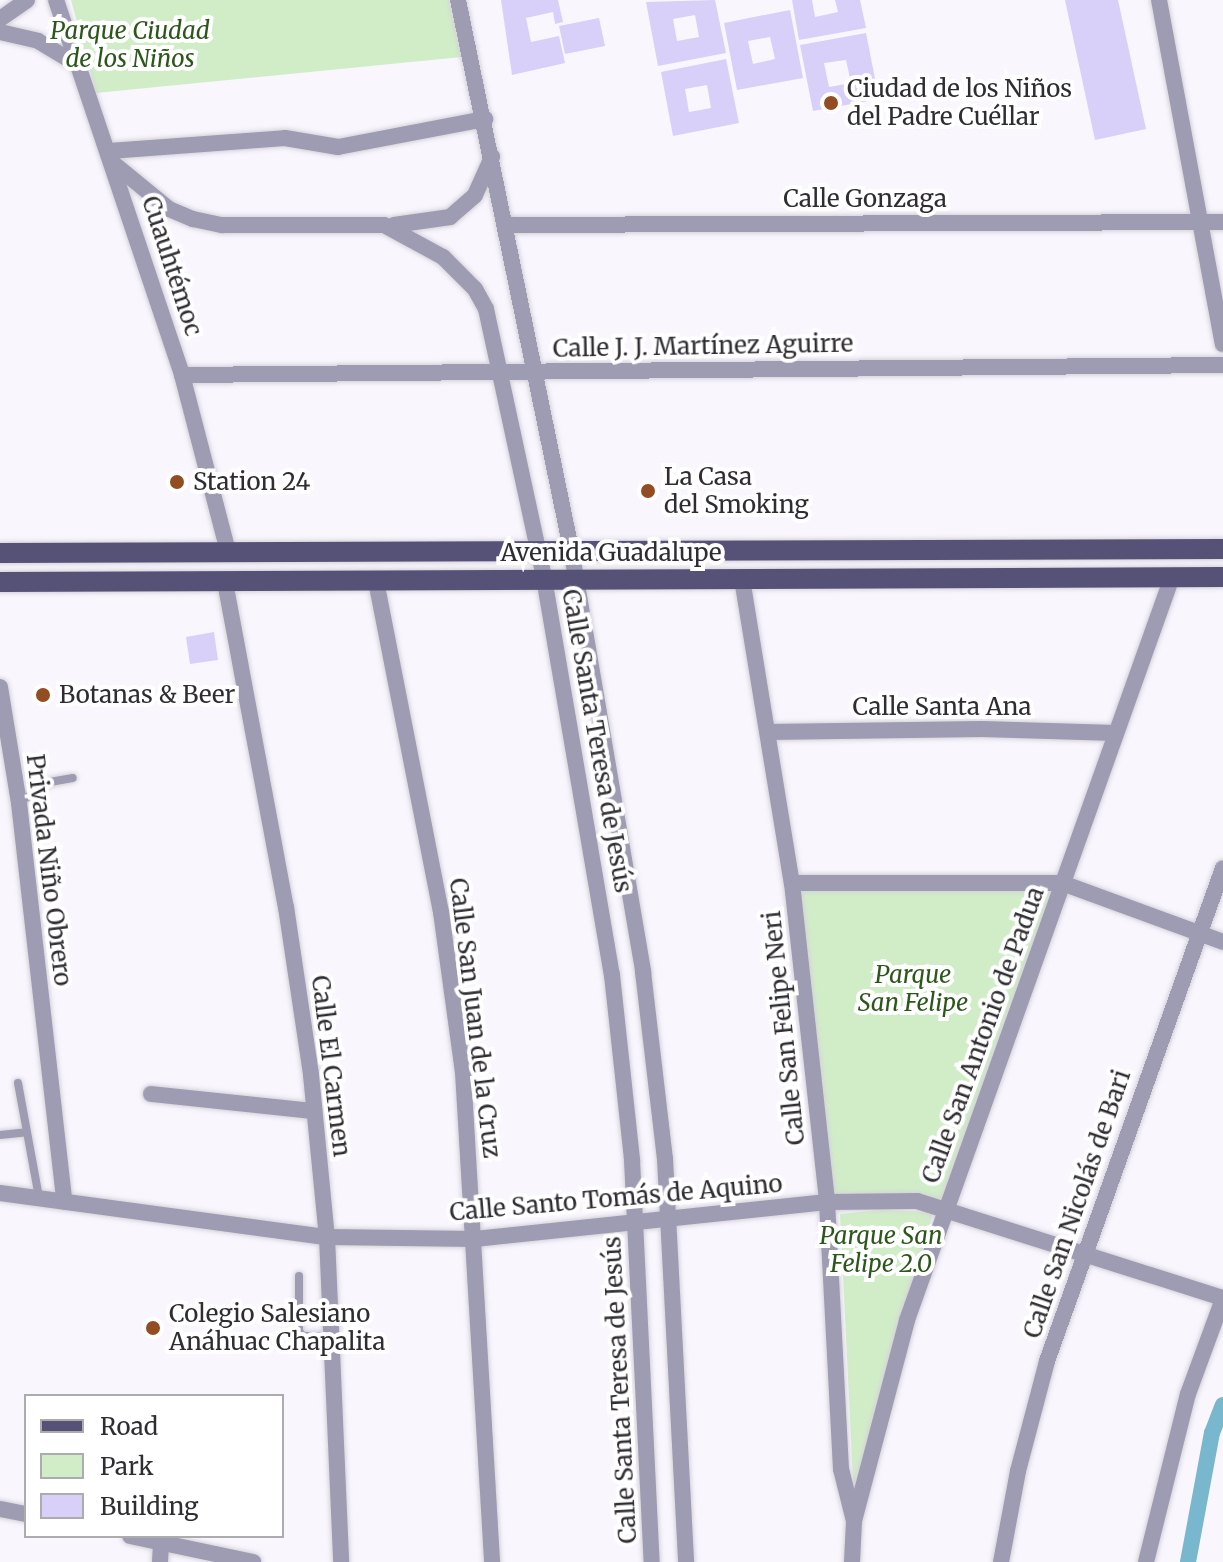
<!DOCTYPE html>
<meta charset="utf-8">
<style>
body{margin:0}
#map{position:relative;width:1223px;height:1562px;overflow:hidden;background:#f9f6fe;font-family:Merriweather,serif}
div>[style]{position:absolute}
[style*='--x']{left:calc(var(--x)*1px);top:calc(var(--y)*1px);width:calc(var(--w)*1px);rotate:calc(var(--a)*1deg)}
.green>*{inset:0;background:#d1edc8}
.canal>*{height:16px;margin:-8px;padding:0 8px;transform-origin:8px;border-radius:8px;background:#78b7cd}
.building>*{inset:0;background:#d8d0f9}
.roads{filter:drop-shadow(0 0 2px #d5d2d9) drop-shadow(0 0 2px #d5d2d9)}
.service>*{height:8px;margin:-4px;padding:0 4px;transform-origin:4px;border-radius:4px;background:#9d9cb2}
.minor>*{height:16px;margin:-8px;padding:0 8px;transform-origin:8px;border-radius:8px;background:#9d9cb2}
.primary>*{height:20px;margin:-10px;padding:0 10px;transform-origin:10px;border-radius:10px;background:#555177}
.dots>*{width:22px;height:22px;translate:-50% -50%;box-sizing:border-box;border:4px solid #fff;border-radius:50%}
span{translate:-50% -50%;white-space:nowrap;text-align:center;line-height:1.15;-webkit-text-stroke:8px #fff;paint-order:stroke}
.park-label{font-size:24px;color:#2c571b;font-style:italic}
.poi-label{font-size:24px;color:#2f2d32}
.left{translate:0 -50%;text-align:left}
.street-label{font-size:24px;color:#2f2d32}
.legend{position:absolute;left:24px;top:1394px;width:260px;height:144px;box-sizing:border-box;background:#fff;border:2px solid #acabad;margin:0;padding:10px 14px;list-style:none;font-size:24px;color:#2f2d32}
.legend li{display:flex;align-items:center;gap:16px;height:40px}
.legend b{width:40px;border:2px solid #acabad}
</style>
<div id="map">
<div class="green">
<i style="clip-path:polygon(71px 0,449px 0,462px 57px,96px 93px)"></i>
<i style="clip-path:polygon(1059px 885px,941px 1204px,832px 1198px,799px 889px)"></i>
<i style="clip-path:polygon(881px 1210px,933px 1212px,854px 1501px,840px 1214px)"></i>
</div>
<div class="canal">
<i style="--x:1188;--y:1562;--w:131;--a:-79.5"></i>
<i style="--x:1212;--y:1433;--w:30;--a:-69"></i>
</div>
<div class="building">
<i style="clip-path:polygon(501px 0,558px 0,563px 22px,555px 24px,553px 12px,526px 18px,531px 42px,559px 36px,565px 63px,512px 75px)"></i>
<i style="clip-path:polygon(evenodd,715px 0,726px 53px,658px 66px,646px 2px,715px 0,695px 15px,699px 37px,677px 41px,673px 19px,695px 15px)"></i>
<i style="clip-path:polygon(792px 0,812px 0,815px 17px,838px 12px,835px 0,860px 0,866px 28px,799px 40px)"></i>
<i style="clip-path:polygon(1065px 0,1118px 0,1146px 129px,1095px 140px)"></i>
<i style="clip-path:polygon(evenodd,790px 10px,803px 78px,737px 90px,724px 23px,790px 10px,770px 37px,775px 59px,753px 64px,748px 41px,770px 37px)"></i>
<i style="clip-path:polygon(599px 18px,605px 46px,565px 54px,559px 26px)"></i>
<i style="clip-path:polygon(evenodd,866px 33px,879px 99px,813px 111px,800px 45px,866px 33px,846px 60px,851px 83px,829px 87px,824px 63px,846px 60px)"></i>
<i style="clip-path:polygon(evenodd,726px 59px,739px 123px,673px 136px,661px 72px,726px 59px,707px 85px,711px 108px,689px 112px,685px 89px,707px 85px)"></i>
<i style="clip-path:polygon(214px 632px,218px 660px,190px 664px,186px 637px)"></i>
</div>
<div class="roads">
<div class="service">
<i style="--x:20;--y:802;--w:36;--a:-34"></i>
<i style="--x:50;--y:782;--w:23;--a:-10"></i>
<i style="--x:18;--y:1083;--w:116;--a:79.6"></i>
<i style="--x:0;--y:1135;--w:27;--a:-6"></i>
<i style="--x:299;--y:1276;--w:55;--a:90"></i>
<i style="--x:299;--y:1331;--w:6;--a:51"></i>
<i style="--x:303;--y:1336;--w:28;--a:0"></i>
</div>
<div class="minor">
<i style="--x:56;--y:0;--w:396;--a:71.4"></i>
<i style="--x:182;--y:375;--w:183;--a:75.4"></i>
<i style="--x:458;--y:0;--w:561;--a:78.37"></i>
<i style="--x:571;--y:549;--w:429;--a:80.3"></i>
<i style="--x:643;--y:972;--w:188;--a:83.3"></i>
<i style="--x:665;--y:1159;--w:404;--a:87"></i>
<i style="--x:1159;--y:0;--w:350;--a:79.5"></i>
<i style="--x:0;--y:19;--w:33;--a:-35"></i>
<i style="--x:0;--y:32;--w:39;--a:13"></i>
<i style="--x:38;--y:41;--w:47;--a:31"></i>
<i style="--x:109;--y:151;--w:176;--a:-4.2"></i>
<i style="--x:285;--y:138;--w:54;--a:9.6"></i>
<i style="--x:338;--y:147;--w:150;--a:-10.8"></i>
<i style="--x:114;--y:164;--w:71;--a:39.3"></i>
<i style="--x:169;--y:209;--w:26;--a:23"></i>
<i style="--x:193;--y:219;--w:30;--a:12"></i>
<i style="--x:222;--y:225;--w:162;--a:0"></i>
<i style="--x:384;--y:225;--w:67;--a:28.5"></i>
<i style="--x:443;--y:257;--w:45;--a:45"></i>
<i style="--x:475;--y:289;--w:23;--a:61"></i>
<i style="--x:486;--y:309;--w:275;--a:77.8"></i>
<i style="--x:544;--y:578;--w:403;--a:80.3"></i>
<i style="--x:612;--y:975;--w:186;--a:83.8"></i>
<i style="--x:632;--y:1160;--w:402;--a:87.2"></i>
<i style="--x:394;--y:225;--w:57;--a:-8.1"></i>
<i style="--x:450;--y:217;--w:33;--a:-41"></i>
<i style="--x:475;--y:195;--w:42;--a:-65.9"></i>
<i style="--x:506;--y:225;--w:717;--a:-0.24"></i>
<i style="--x:182;--y:375;--w:1041;--a:-0.55"></i>
<i style="--x:742;--y:579;--w:308;--a:80.7"></i>
<i style="--x:792;--y:883;--w:321;--a:83.7"></i>
<i style="--x:827;--y:1202;--w:267;--a:87"></i>
<i style="--x:841;--y:1469;--w:54;--a:76"></i>
<i style="--x:376;--y:581;--w:337;--a:78.9"></i>
<i style="--x:441;--y:912;--w:162;--a:82.2"></i>
<i style="--x:463;--y:1072;--w:491;--a:86.6"></i>
<i style="--x:225;--y:582;--w:331;--a:79.4"></i>
<i style="--x:286;--y:907;--w:170;--a:81.5"></i>
<i style="--x:311;--y:1075;--w:163;--a:84.4"></i>
<i style="--x:327;--y:1237;--w:325;--a:87.5"></i>
<i style="--x:0;--y:687;--w:118;--a:80.7"></i>
<i style="--x:19;--y:803;--w:401;--a:83.5"></i>
<i style="--x:768;--y:732;--w:214;--a:-0.8"></i>
<i style="--x:982;--y:729;--w:134;--a:1.7"></i>
<i style="--x:792;--y:883;--w:270;--a:0"></i>
<i style="--x:1062;--y:883;--w:171;--a:20.1"></i>
<i style="--x:151;--y:1094;--w:164;--a:6"></i>
<i style="--x:0;--y:1193;--w:330;--a:7.7"></i>
<i style="--x:327;--y:1237;--w:148;--a:0.8"></i>
<i style="--x:475;--y:1239;--w:354;--a:-6"></i>
<i style="--x:827;--y:1202;--w:90;--a:-0.6"></i>
<i style="--x:917;--y:1201;--w:321;--a:17.6"></i>
<i style="--x:0;--y:1509;--w:26;--a:11"></i>
<i style="--x:130;--y:1536;--w:126;--a:11.9"></i>
<i style="--x:160;--y:1562;--w:19;--a:-87"></i>
<i style="--x:852;--y:1562;--w:41;--a:-87.2"></i>
<i style="--x:854;--y:1521;--w:208;--a:-75.2"></i>
<i style="--x:907;--y:1320;--w:789;--a:-70.37"></i>
<i style="--x:1001;--y:1562;--w:93;--a:-79.4"></i>
<i style="--x:1018;--y:1471;--w:114;--a:-75.2"></i>
<i style="--x:1047;--y:1361;--w:523;--a:-70.35"></i>
<i style="--x:1146;--y:1562;--w:173;--a:-76"></i>
<i style="--x:1188;--y:1394;--w:101;--a:-69.8"></i>
</div>
<div class="primary">
<i style="--x:0;--y:553;--w:1223;--a:-0.19"></i>
<i style="--x:0;--y:582;--w:1223;--a:-0.23"></i>
</div>
</div>
<div class="dots">
<i style="left:831px;top:103px;background:#924e22"></i>
<i style="left:177px;top:482px;background:#924e22"></i>
<i style="left:648px;top:491px;background:#924e22"></i>
<i style="left:43px;top:695px;background:#924e22"></i>
<i style="left:153px;top:1328px;background:#924e22"></i>
</div>
<div class="park-label">
<span style="left:130px;top:45px">Parque Ciudad<br>de los Niños</span>
<span style="left:913px;top:989px">Parque<br>San Felipe</span>
<span style="left:881px;top:1250px">Parque San<br>Felipe 2.0</span>
</div>
<div class="poi-label">
<span class="left" style="left:847px;top:103px">Ciudad de los Niños<br>del Padre Cuéllar</span>
<span class="left" style="left:664px;top:491px">La Casa<br>del Smoking</span>
<span class="left" style="left:193px;top:482px">Station 24</span>
<span class="left" style="left:59px;top:695px">Botanas &amp; Beer</span>
<span class="left" style="left:169px;top:1328px">Colegio Salesiano<br>Anáhuac Chapalita</span>
</div>
<div class="street-label">
<span style="left:865px;top:199px">Calle Gonzaga</span>
<span style="left:172px;top:266px;rotate:72deg">Cuauhtémoc</span>
<span style="left:703px;top:346px;rotate:-1deg">Calle J. J. Martínez Aguirre</span>
<span style="left:611px;top:553px">Avenida Guadalupe</span>
<span style="left:942px;top:707px">Calle Santa Ana</span>
<span style="left:597px;top:741px;rotate:80deg">Calle Santa Teresa de Jesús</span>
<span style="left:49px;top:870px;rotate:83deg">Privada Niño Obrero</span>
<span style="left:475px;top:1018px;rotate:83deg">Calle San Juan de la Cruz</span>
<span style="left:784px;top:1028px;rotate:-96deg">Calle San Felipe Neri</span>
<span style="left:983px;top:1035px;rotate:-70deg">Calle San Antonio de Padua</span>
<span style="left:331px;top:1066px;rotate:83deg">Calle El Carmen</span>
<span style="left:616px;top:1198px;rotate:-5deg">Calle Santo Tomás de Aquino</span>
<span style="left:1077px;top:1204px;rotate:-71deg">Calle San Nicolás de Bari</span>
<span style="left:620px;top:1390px;rotate:-93deg">Calle Santa Teresa de Jesús</span>
</div>
<ul class="legend">
<li><b style="height:10px;background:#555177"></b>Road</li>
<li><b style="height:22px;background:#d1edc8"></b>Park</li>
<li><b style="height:22px;background:#d8d0f9"></b>Building</li>
</ul>
</div>
